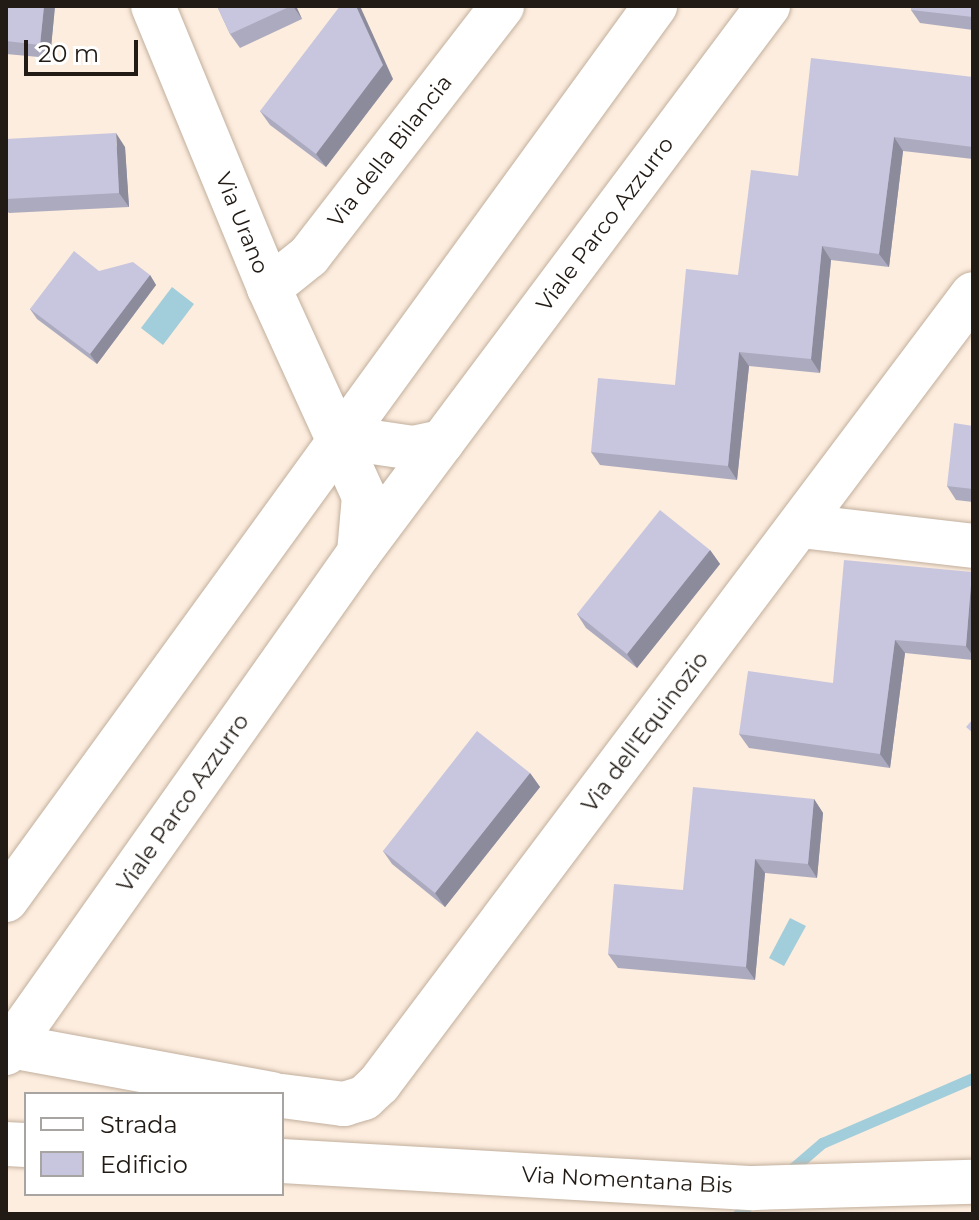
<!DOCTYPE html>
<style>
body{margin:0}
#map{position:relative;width:979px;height:1220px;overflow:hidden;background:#fdedde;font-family:Montserrat,sans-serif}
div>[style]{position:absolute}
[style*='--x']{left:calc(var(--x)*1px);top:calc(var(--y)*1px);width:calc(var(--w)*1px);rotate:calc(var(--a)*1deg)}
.water>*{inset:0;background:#a2cdda}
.stream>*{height:11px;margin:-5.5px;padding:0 5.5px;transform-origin:5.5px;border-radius:5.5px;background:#a2cdda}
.roads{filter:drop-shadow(0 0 2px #c2af9d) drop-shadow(0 0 2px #c2af9d)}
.minor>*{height:44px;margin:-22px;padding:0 22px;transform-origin:22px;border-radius:22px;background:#fff}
.tertiary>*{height:44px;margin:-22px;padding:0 22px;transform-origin:22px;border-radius:22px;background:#fff}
.secondary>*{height:44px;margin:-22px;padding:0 22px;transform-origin:22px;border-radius:22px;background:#fff}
.wall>*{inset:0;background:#acaabf}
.shaded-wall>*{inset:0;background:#8c8b9b}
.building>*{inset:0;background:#c8c6de}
span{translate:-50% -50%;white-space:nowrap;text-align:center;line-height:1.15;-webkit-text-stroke:8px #fff;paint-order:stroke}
.street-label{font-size:22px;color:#221b15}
.frame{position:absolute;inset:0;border:8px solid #221b15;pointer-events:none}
.legend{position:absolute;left:24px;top:1092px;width:260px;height:104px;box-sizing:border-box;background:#fff;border:2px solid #a7a4a1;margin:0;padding:10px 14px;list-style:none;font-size:24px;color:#221b15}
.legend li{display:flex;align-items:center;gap:16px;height:40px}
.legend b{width:40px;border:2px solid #a7a4a1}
.scale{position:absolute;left:24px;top:40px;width:114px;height:36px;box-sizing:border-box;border:4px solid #221b15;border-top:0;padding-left:10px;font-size:24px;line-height:28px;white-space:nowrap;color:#221b15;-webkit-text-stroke:6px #fff;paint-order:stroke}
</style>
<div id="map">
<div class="water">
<i style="clip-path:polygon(172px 287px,194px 304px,163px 345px,141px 328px)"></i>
<i style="clip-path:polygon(790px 918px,806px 926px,784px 966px,769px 958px)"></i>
</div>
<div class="stream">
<i style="--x:786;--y:1174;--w:48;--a:-40.7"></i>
<i style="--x:822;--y:1143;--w:164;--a:-23.3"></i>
<i style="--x:738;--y:1214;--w:22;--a:-39"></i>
</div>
<div class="roads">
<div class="minor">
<i style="--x:153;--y:6;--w:305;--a:67.6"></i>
<i style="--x:269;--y:288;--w:229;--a:65.5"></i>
<i style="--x:364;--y:496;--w:57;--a:95"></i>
<i style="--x:269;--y:288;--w:51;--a:-38.7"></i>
<i style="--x:309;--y:256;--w:316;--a:-52.3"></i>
<i style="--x:339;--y:437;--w:75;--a:8.5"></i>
<i style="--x:413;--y:448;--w:30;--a:-12"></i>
<i style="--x:801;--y:526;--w:173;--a:6.6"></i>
<i style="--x:11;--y:1046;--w:266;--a:10.4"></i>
<i style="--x:282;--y:1096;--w:63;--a:7.4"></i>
<i style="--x:344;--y:1104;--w:21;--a:-17"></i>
<i style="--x:364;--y:1098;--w:21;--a:-43"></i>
<i style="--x:379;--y:1084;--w:988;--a:-53.06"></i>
</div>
<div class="tertiary">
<i style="--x:6;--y:900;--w:1105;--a:-54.02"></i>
<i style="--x:6;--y:1053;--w:612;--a:-54.78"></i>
<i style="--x:359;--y:553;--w:683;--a:-53.21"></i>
</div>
<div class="secondary">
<i style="--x:6;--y:1144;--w:20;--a:3"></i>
<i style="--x:282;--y:1161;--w:472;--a:3.3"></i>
<i style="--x:753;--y:1188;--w:220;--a:-1.6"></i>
</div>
</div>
<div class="wall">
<i style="clip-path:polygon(6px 6px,55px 6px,50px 58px,6px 54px)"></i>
<i style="clip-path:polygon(217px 6px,296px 6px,302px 19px,240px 48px,230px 34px)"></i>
<i style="clip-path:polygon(973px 6px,973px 30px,920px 23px,911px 10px)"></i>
<i style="clip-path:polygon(973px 77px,973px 159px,903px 151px,889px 267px,831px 260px,820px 373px,749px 366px,737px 480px,600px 465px,591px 452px,675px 385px,738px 275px,798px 176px)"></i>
<i style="clip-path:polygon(393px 79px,326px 167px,270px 125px,260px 111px)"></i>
<i style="clip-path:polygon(6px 139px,125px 147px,129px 207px,9px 213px,6px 210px)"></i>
<i style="clip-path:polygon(99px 271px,150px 275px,156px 285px,97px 364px,37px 319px,30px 309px)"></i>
<i style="clip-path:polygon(973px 426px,973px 502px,956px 500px,947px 486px)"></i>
<i style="clip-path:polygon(710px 550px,720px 564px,637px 668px,586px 628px,577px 614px)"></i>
<i style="clip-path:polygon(972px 572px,973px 660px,905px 653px,890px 768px,749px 748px,739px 734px,833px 683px)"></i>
<i style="clip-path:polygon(530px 773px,540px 787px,445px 907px,392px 864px,383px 851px)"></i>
<i style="clip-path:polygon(814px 799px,823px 813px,817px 878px,765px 873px,755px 980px,618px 968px,608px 954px,683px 890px)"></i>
</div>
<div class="shaded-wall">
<i style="clip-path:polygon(44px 6px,55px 6px,50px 58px,40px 45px)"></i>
<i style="clip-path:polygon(293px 6px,296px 6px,302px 19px)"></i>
<i style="clip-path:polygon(356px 6px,360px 6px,393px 79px,326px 167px,316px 154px)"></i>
<i style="clip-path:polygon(116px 133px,125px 147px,129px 207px,119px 193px)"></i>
<i style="clip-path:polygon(894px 137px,903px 151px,889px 267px,879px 254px)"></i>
<i style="clip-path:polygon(822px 246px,831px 260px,820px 373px,811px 359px)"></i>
<i style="clip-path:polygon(150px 275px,156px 285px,97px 364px,90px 354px)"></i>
<i style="clip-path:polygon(739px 352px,749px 366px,737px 480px,728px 466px)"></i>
<i style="clip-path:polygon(710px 550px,720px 564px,637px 668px,627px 654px)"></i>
<i style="clip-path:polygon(972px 572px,973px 572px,973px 656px,966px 646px)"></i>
<i style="clip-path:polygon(895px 640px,905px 653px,890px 768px,880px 754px)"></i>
<i style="clip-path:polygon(530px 773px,540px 787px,445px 907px,435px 893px)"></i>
<i style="clip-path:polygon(814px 799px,823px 813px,817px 878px,808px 864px)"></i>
<i style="clip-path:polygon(755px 859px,765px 873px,755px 980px,746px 967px)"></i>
</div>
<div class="building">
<i style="clip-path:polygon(6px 6px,44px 6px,40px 45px,6px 41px)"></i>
<i style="clip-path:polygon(217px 6px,291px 6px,230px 34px)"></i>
<i style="clip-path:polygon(340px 6px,356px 6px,383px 65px,316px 154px,260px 111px)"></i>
<i style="clip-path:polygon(911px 6px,973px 6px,973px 17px,911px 10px)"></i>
<i style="clip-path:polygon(811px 58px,973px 77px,972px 99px,973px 99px,973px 147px,894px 137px,879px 254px,822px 246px,811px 359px,739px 352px,728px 466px,591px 452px,598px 378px,675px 385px,686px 269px,738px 275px,751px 170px,798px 176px)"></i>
<i style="clip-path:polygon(116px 133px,119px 193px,6px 199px,6px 139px)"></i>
<i style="clip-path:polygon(74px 251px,99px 271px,133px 262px,150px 275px,90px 354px,30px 309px)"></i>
<i style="clip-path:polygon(954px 423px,973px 426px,973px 489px,947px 486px)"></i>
<i style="clip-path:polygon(660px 510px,710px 550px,627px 654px,577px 614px)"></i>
<i style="clip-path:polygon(844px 560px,972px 572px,966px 646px,895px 640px,880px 754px,739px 734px,748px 671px,833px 683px)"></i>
<i style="clip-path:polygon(973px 719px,973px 733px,966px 727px)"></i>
<i style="clip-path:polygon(477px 731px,530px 773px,435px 893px,383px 851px)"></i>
<i style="clip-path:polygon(693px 787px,814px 799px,808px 864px,755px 859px,746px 967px,608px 954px,614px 884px,683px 890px)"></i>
</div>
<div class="street-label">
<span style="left:390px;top:151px;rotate:-52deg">Via della Bilancia</span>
<span style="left:242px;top:223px;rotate:68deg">Via Urano</span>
<span style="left:605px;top:224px;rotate:-53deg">Viale Parco Azzurro</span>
<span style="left:645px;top:732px;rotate:-53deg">Via dell'Equinozio</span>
<span style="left:183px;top:803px;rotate:-55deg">Viale Parco Azzurro</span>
<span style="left:627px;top:1180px;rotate:3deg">Via Nomentana Bis</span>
</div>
<div class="frame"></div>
<ul class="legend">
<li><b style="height:10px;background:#fff"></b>Strada</li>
<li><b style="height:22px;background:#c8c6de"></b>Edificio</li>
</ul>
<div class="scale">20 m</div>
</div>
